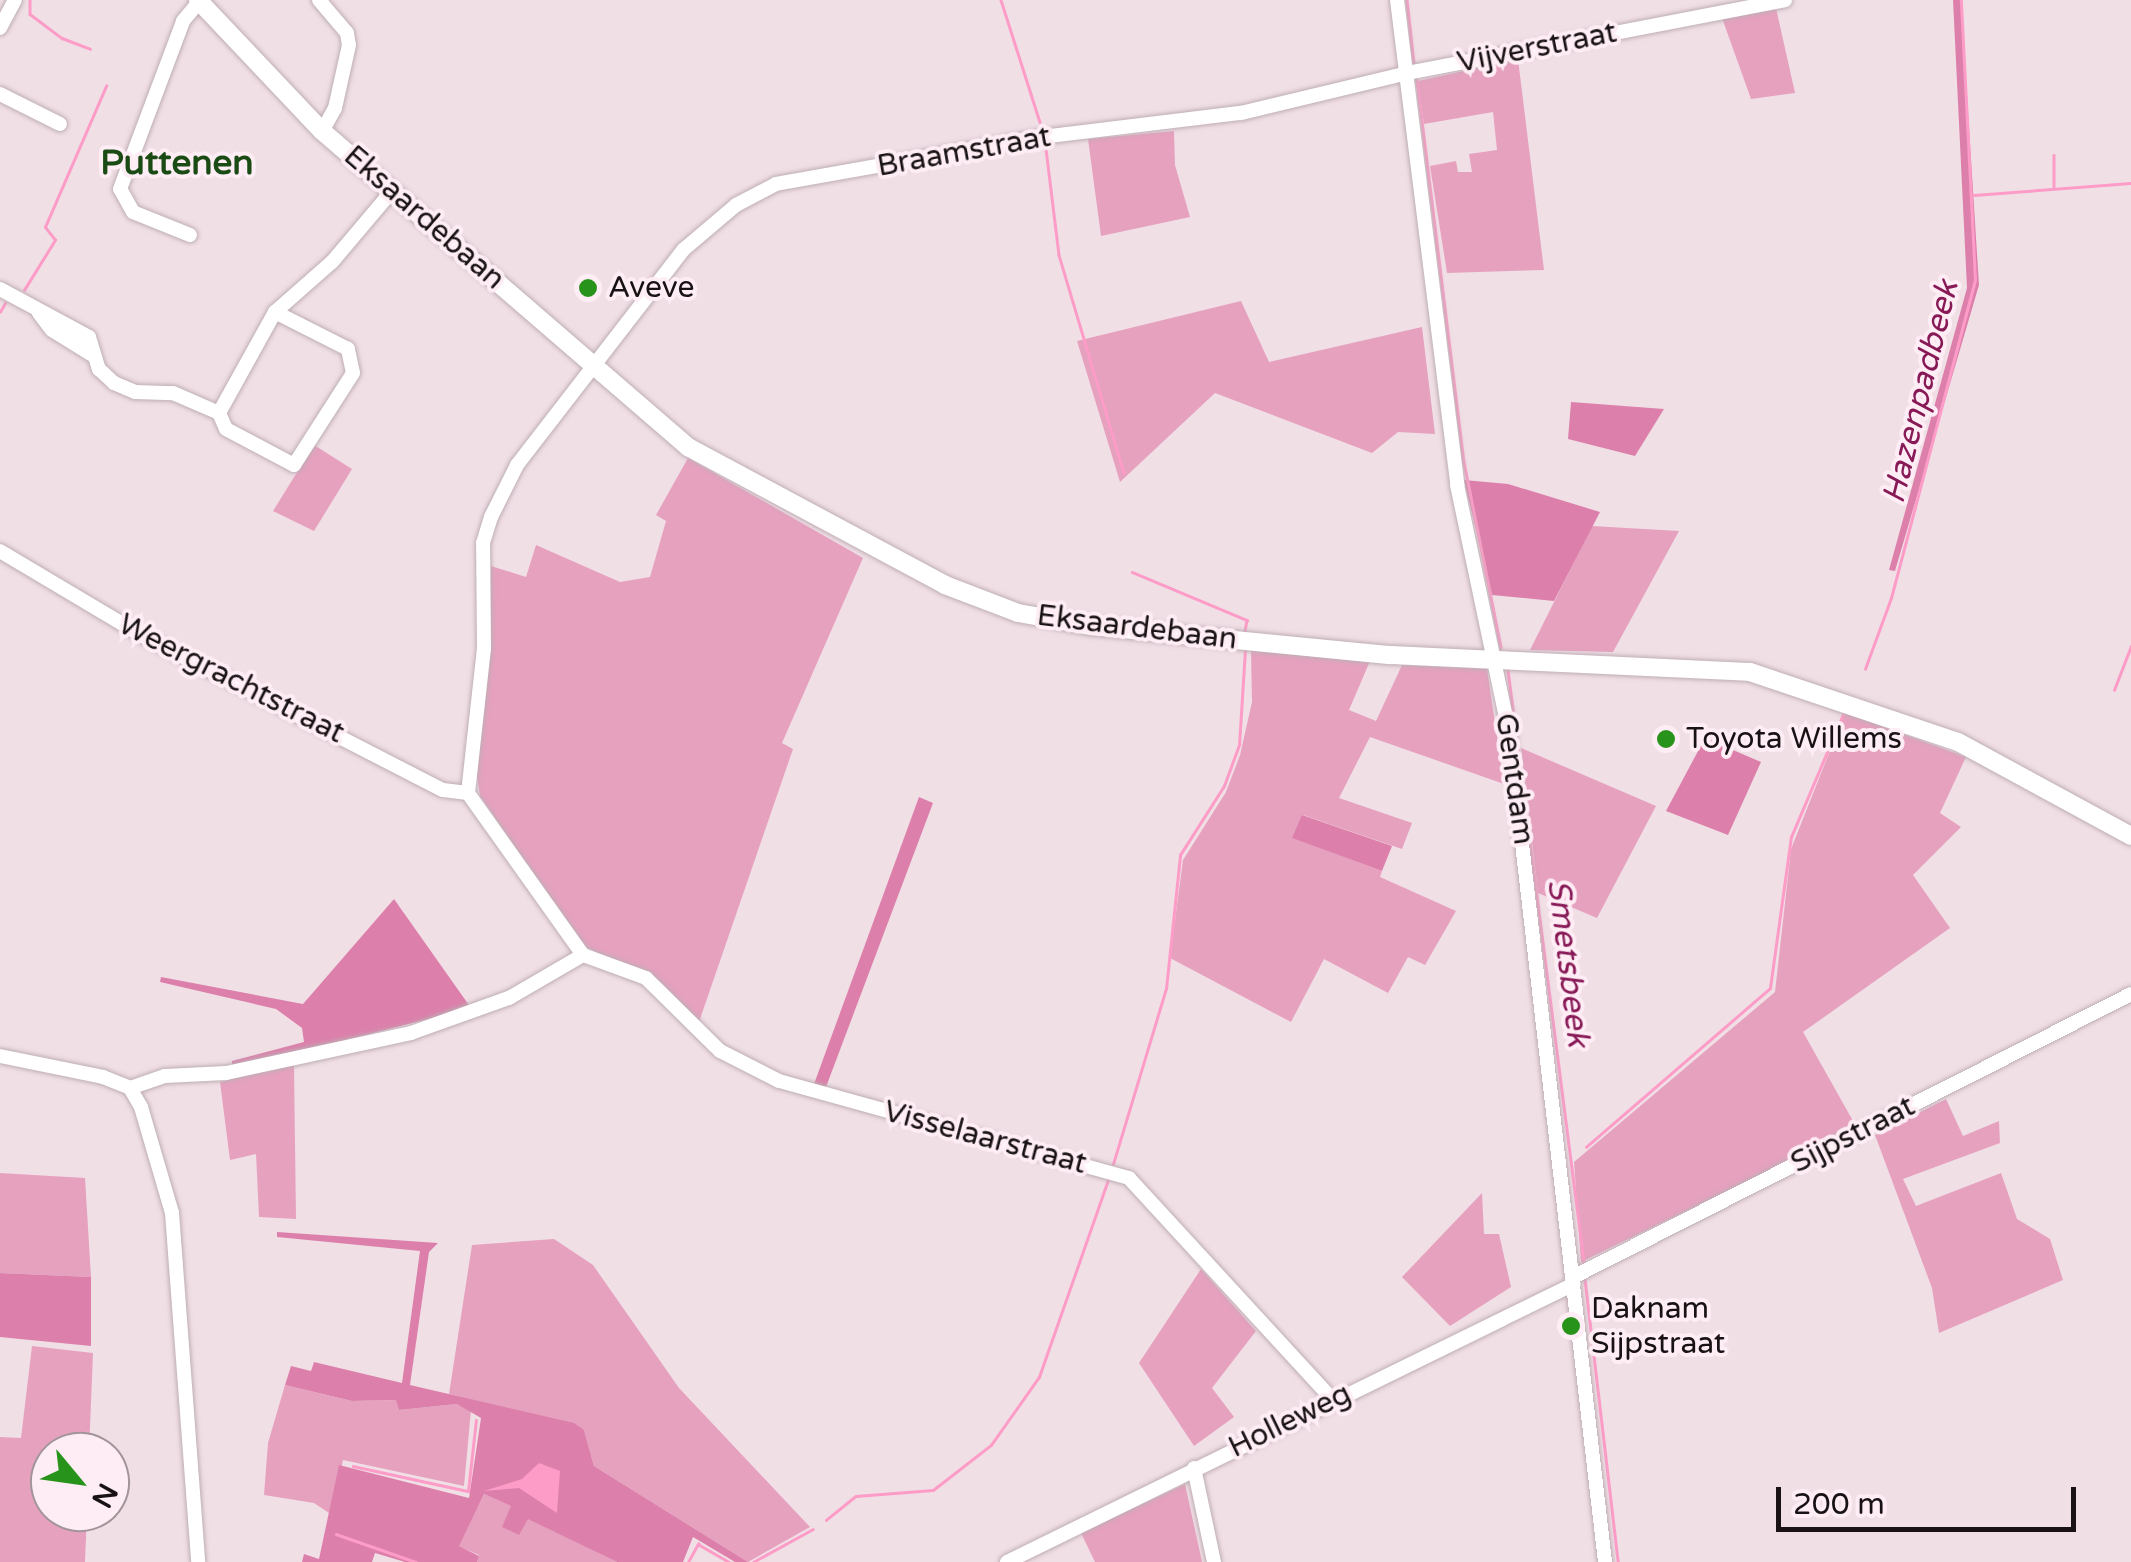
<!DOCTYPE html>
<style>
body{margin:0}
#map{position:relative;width:2131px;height:1562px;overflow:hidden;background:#f1dfe6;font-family:"Varela Round",sans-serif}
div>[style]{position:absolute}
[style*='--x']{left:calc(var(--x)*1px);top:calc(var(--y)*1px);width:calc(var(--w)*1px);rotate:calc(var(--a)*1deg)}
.green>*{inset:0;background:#e6a1bf}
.forest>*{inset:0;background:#dc80ab}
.water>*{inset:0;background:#fc9cc7}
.stream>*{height:2.5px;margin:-1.25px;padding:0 1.25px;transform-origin:1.25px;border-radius:1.25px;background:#fc9cc7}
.roads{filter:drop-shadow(0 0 2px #beaeb4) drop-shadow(0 0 2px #beaeb4)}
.minor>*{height:14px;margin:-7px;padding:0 7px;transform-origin:7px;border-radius:7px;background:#fff}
.major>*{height:18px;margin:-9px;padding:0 9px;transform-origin:9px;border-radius:9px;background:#fff}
.dots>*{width:28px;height:28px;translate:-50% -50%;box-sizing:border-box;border:5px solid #feedf4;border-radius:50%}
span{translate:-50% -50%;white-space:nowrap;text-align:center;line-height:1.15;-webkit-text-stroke:8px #feedf4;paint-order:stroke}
.street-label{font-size:30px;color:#181214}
.poi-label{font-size:30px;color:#181214}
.left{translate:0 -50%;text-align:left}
.water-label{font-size:32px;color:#871957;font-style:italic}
.quarter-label{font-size:35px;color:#1a4b14;font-weight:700}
.north{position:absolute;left:30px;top:1432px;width:100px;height:100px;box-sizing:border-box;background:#feedf4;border:2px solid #a2959a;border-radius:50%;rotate:119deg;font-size:28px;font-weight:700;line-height:40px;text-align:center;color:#181214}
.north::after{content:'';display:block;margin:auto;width:35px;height:45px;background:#28931a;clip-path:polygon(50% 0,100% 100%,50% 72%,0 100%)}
.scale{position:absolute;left:1776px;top:1487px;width:300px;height:45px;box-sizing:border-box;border:5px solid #181214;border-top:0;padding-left:12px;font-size:30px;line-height:35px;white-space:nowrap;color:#181214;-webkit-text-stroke:8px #feedf4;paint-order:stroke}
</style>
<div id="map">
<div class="green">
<i style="clip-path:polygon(1776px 8px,1795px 93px,1751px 99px,1722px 18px)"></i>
<i style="clip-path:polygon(1518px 59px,1544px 270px,1447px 273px,1430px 166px,1456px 161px,1458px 172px,1472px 172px,1469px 154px,1497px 150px,1493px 112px,1424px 124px,1418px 81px)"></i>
<i style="clip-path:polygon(1174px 131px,1175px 165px,1190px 217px,1101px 236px,1088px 139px)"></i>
<i style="clip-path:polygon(1241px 301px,1269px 362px,1422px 327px,1435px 434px,1398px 432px,1372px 453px,1215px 393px,1120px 482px,1077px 341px)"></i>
<i style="clip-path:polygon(314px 445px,352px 469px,314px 531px,273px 511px)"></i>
<i style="clip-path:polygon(688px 458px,863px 558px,782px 743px,793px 749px,699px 1022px,660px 983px,584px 946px,480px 796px,477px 776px,491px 566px,526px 577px,536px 545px,620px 582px,650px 577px,666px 521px,656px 515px)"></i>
<i style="clip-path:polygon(1592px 526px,1679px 531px,1613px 652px,1530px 650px)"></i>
<i style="clip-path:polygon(1251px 651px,1370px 661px,1349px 710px,1376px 721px,1402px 665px,1487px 669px,1504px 784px,1370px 737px,1339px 798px,1412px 823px,1402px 849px,1303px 815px,1293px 838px,1382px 871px,1380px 877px,1456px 911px,1425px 965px,1408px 957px,1388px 993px,1324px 959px,1291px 1022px,1170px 958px,1183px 860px,1226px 792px,1240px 755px,1252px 702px)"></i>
<i style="clip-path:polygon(1845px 713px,1966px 757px,1940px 813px,1961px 827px,1913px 875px,1950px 928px,1803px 1032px,1857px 1128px,1581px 1262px,1574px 1162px,1775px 992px,1791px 849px)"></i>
<i style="clip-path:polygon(1521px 748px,1656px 806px,1597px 918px,1538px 893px)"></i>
<i style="clip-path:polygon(294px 1064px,296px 1219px,259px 1217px,256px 1154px,230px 1160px,220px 1082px)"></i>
<i style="clip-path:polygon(1946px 1099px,1963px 1136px,1999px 1121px,2000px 1143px,1903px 1179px,1916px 1206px,2001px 1173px,2017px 1219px,2050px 1239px,2063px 1280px,1939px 1333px,1932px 1288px,1875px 1135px)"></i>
<i style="clip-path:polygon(0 1173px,85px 1178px,91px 1277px,0 1273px)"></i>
<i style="clip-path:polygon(1482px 1193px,1484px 1234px,1499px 1234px,1511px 1287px,1450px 1326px,1402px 1277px)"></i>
<i style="clip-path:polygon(554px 1239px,593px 1265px,679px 1388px,810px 1527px,748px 1562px,594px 1466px,584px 1430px,449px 1394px,472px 1245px)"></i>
<i style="clip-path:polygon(1201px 1269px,1256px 1331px,1212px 1388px,1234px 1417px,1194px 1446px,1139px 1363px)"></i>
<i style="clip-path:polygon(32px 1346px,93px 1353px,89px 1452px,50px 1452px,50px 1512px,87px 1512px,85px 1562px,0 1562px,0 1437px,21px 1438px)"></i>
<i style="clip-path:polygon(285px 1385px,352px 1401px,397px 1400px,399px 1410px,457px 1404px,471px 1410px,464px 1486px,343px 1460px,332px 1515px,314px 1503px,264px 1495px,268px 1443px)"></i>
<i style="clip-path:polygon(1185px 1484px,1202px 1562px,1095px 1562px,1081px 1533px)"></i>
<i style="clip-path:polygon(484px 1494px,512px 1506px,503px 1527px,528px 1518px,617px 1562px,477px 1562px,479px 1555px,458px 1546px)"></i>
</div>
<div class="forest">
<i style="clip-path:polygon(1953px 0,1961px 0,1979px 285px,1895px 571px,1889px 570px,1967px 288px)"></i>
<i style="clip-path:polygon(1571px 402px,1664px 409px,1635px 456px,1568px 439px)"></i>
<i style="clip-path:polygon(1464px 480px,1508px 484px,1600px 512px,1554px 601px,1492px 595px)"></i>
<i style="clip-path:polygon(1705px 738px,1761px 762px,1728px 835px,1666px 811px)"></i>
<i style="clip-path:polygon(919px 797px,933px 803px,826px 1087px,814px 1084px)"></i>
<i style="clip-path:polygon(1302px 815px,1392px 846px,1382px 871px,1292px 838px)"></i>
<i style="clip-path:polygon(394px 899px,471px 1008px,232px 1069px,232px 1061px,304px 1042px,302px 1028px,276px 1009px,160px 982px,161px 977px,303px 1004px)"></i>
<i style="clip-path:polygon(277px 1232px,438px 1243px,429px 1252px,410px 1385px,574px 1423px,584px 1430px,594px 1466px,748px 1562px,735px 1562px,693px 1537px,683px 1562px,617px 1562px,528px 1519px,519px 1535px,502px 1527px,511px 1506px,484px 1494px,459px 1546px,479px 1556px,477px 1562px,405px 1562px,375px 1553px,372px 1562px,302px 1562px,304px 1554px,319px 1559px,339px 1465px,469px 1498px,481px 1418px,457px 1404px,399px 1410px,396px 1400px,352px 1401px,285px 1385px,291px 1366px,311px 1371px,314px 1362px,402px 1383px,420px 1251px,277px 1237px)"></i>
<i style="clip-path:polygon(0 1273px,91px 1277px,91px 1346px,0 1337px)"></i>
</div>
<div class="water">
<i style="clip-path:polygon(539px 1463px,560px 1471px,557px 1513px,519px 1488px,484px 1491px,522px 1479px)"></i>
</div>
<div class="stream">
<i style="--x:30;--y:0;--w:14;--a:90"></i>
<i style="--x:30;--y:14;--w:40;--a:37"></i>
<i style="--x:62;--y:38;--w:30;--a:21"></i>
<i style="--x:1001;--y:0;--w:128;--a:72.3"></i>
<i style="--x:1407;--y:0;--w:63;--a:83.7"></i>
<i style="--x:1417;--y:80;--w:385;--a:83"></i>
<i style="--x:1464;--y:462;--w:189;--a:78.7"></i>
<i style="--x:1046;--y:149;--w:107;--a:83"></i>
<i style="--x:1059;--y:255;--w:227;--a:73.4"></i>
<i style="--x:2054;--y:155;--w:33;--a:90"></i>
<i style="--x:1974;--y:195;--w:157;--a:-4.4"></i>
<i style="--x:24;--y:290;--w:59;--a:-58.2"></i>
<i style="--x:55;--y:240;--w:16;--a:-128"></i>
<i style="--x:45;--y:227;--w:154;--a:-66.6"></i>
<i style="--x:0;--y:312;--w:10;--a:-61"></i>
<i style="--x:1132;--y:572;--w:125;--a:22.7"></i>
<i style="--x:1247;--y:620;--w:11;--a:100"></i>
<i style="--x:1865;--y:669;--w:76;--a:-69.9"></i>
<i style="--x:1891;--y:598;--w:329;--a:-75.2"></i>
<i style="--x:1975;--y:280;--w:280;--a:-92.9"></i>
<i style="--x:1508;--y:670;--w:597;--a:82.68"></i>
<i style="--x:2114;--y:690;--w:47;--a:-68.9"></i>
<i style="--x:1586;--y:1147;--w:243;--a:-40.8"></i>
<i style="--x:1770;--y:988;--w:152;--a:-82.1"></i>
<i style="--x:1791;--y:837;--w:136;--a:-67"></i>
<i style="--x:1113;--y:1164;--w:183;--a:-73.2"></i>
<i style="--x:1166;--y:989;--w:135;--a:-84"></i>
<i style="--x:1180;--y:855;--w:82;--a:-57.5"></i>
<i style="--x:1224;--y:786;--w:44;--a:-69.9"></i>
<i style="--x:1239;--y:745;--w:95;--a:-86.4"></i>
<i style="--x:1585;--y:1279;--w:285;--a:83.3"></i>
<i style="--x:353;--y:1466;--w:118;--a:12.3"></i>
<i style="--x:468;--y:1491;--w:71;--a:-83.6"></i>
<i style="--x:826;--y:1520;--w:38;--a:-39"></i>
<i style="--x:856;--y:1496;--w:77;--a:-4.5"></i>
<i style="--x:933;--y:1490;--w:73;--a:-37.8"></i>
<i style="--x:991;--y:1445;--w:83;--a:-54.8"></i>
<i style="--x:1039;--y:1377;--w:209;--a:-70.7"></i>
<i style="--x:336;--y:1534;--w:85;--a:19.3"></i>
<i style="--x:688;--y:1562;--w:21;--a:-61"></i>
<i style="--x:698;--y:1544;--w:36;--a:30"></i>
<i style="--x:753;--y:1562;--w:68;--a:-28.8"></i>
</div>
<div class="roads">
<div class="minor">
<i style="--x:319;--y:0;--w:43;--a:49.7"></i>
<i style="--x:347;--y:33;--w:12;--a:81"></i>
<i style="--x:349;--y:45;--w:65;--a:102.5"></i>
<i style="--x:335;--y:108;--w:26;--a:119"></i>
<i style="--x:1397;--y:0;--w:489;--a:82.9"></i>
<i style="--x:1457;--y:485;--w:251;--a:78.1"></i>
<i style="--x:1509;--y:731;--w:837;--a:83.41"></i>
<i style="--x:0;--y:28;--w:32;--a:-62"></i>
<i style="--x:0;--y:94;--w:67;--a:26.6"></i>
<i style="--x:190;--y:235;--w:61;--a:-158"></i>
<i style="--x:133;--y:212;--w:26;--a:-119"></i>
<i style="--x:120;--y:189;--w:179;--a:-69.4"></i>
<i style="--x:183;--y:21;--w:25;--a:-50"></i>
<i style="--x:0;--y:289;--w:101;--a:28.3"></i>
<i style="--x:89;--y:337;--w:34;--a:73"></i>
<i style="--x:99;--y:369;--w:21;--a:43"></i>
<i style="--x:114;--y:383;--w:23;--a:23"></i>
<i style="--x:135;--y:392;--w:38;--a:2"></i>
<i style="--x:173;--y:393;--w:50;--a:23.5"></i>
<i style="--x:219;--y:413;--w:115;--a:-61"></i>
<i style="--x:275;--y:312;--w:76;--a:-41.3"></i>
<i style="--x:332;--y:262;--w:93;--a:-49.8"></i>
<i style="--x:39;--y:313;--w:21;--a:53"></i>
<i style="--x:52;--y:330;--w:49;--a:31.8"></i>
<i style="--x:219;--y:413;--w:17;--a:66"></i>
<i style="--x:226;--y:429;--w:77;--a:27.9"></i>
<i style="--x:294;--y:465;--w:109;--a:-57.3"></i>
<i style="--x:353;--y:373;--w:25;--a:-102"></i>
<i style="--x:348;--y:349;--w:82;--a:-153.1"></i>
<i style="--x:0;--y:551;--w:164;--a:30.8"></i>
<i style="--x:141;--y:635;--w:339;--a:27.2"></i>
<i style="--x:443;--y:790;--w:25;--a:7"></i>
<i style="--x:0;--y:1056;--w:105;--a:11.5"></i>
<i style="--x:103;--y:1077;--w:29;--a:22"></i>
<i style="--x:130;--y:1088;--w:22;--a:60"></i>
<i style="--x:141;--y:1107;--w:110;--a:73.7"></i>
<i style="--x:172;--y:1213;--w:350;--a:85.7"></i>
<i style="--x:130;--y:1088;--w:37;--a:-19"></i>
<i style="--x:165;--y:1076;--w:61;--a:-2.8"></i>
<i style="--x:226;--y:1073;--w:189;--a:-12.2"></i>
<i style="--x:411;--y:1033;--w:104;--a:-19.7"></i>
<i style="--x:509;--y:998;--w:86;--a:-30.2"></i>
<i style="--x:1575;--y:1276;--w:623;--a:-26.89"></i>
<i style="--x:1333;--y:1400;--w:301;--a:-132.6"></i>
<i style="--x:1129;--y:1178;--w:363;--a:-164.5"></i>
<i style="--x:779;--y:1081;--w:66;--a:-153"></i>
<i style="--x:720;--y:1051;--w:104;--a:-135.4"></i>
<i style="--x:646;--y:978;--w:67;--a:-159.9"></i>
<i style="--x:583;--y:955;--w:199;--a:-125.4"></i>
<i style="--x:468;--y:793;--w:145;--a:-83.7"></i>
<i style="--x:484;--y:649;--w:106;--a:-90.5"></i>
<i style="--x:483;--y:543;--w:27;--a:-73"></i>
<i style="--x:491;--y:517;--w:58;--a:-63.4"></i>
<i style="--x:517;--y:465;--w:272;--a:-52.3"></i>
<i style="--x:683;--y:250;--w:70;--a:-40.3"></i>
<i style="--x:736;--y:205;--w:45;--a:-27.7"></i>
<i style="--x:776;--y:184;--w:261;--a:-10.1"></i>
<i style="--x:1033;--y:138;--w:209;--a:-6.9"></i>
<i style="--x:1241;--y:113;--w:171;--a:-13.5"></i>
<i style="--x:1407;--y:73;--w:385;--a:-10.9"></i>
<i style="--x:1194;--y:1468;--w:96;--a:78"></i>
<i style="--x:1007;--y:1562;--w:631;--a:-26.12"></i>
</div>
<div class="major">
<i style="--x:198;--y:0;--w:180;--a:46.6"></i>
<i style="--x:322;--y:131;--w:484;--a:40.8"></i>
<i style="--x:688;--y:447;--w:292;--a:28.2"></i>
<i style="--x:945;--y:585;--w:78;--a:21"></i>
<i style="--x:1018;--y:613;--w:75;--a:10"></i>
<i style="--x:1092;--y:626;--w:299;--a:5.6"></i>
<i style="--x:1390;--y:655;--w:360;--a:2.7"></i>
<i style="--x:1750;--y:672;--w:219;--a:18.6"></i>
<i style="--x:1958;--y:742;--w:197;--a:28.5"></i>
</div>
</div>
<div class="dots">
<i style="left:588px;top:288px;background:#28931a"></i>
<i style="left:1666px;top:739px;background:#28931a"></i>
<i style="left:1571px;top:1326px;background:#28931a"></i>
</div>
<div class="street-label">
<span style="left:1537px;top:48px;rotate:-11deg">Vijverstraat</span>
<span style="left:964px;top:152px;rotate:-10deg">Braamstraat</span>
<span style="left:424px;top:218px;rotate:41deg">Eksaardebaan</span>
<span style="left:1137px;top:628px;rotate:7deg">Eksaardebaan</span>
<span style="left:231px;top:679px;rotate:27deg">Weergrachtstraat</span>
<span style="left:1514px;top:779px;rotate:82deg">Gentdam</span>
<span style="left:1853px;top:1135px;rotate:-27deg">Sijpstraat</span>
<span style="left:985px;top:1138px;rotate:15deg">Visselaarstraat</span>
<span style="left:1290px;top:1421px;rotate:-26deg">Holleweg</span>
</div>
<div class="poi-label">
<span class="left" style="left:608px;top:288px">Aveve</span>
<span class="left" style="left:1686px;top:739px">Toyota Willems</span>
<span class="left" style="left:1591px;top:1326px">Daknam<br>Sijpstraat</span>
</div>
<div class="water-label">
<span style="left:1921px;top:392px;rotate:-76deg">Hazenpadbeek</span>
<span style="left:1568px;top:963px;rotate:83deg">Smetsbeek</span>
</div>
<div class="quarter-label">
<span style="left:177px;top:163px">Puttenen</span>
</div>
<div class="north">N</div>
<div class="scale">200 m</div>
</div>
